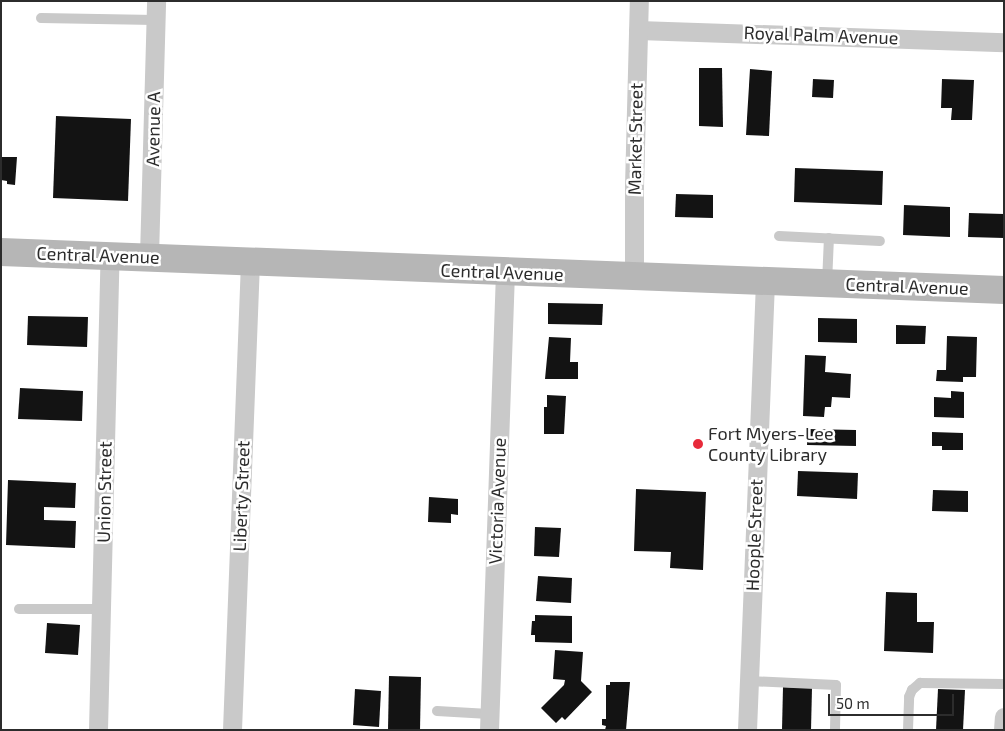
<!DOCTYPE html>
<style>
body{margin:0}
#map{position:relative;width:1005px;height:731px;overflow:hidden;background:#fff;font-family:"Exo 2",sans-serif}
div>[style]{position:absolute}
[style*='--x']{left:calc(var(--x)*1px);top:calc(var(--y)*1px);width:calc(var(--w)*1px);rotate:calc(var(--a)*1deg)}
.building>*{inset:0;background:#131313}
.lane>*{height:10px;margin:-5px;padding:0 5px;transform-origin:5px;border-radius:5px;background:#c9c9c9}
.street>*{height:19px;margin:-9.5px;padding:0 9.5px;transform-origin:9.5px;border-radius:9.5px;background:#c9c9c9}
.secondary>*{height:28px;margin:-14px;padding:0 14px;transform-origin:14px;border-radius:14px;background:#b6b6b6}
.dots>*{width:14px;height:14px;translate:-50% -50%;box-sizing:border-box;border:2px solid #fff;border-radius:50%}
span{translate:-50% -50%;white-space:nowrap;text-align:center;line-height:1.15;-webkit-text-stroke:5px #fff;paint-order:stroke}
.street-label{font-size:18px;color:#2c2c2c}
.poi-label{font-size:18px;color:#2c2c2c}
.left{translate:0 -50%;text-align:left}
.frame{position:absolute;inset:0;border:2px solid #2c2c2c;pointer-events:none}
.scale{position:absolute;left:828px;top:694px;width:126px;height:22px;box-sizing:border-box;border:2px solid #2c2c2c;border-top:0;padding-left:6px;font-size:15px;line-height:18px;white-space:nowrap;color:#2c2c2c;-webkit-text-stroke:4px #fff;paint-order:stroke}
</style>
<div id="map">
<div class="building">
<i style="clip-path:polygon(699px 68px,722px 68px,723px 127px,699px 126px)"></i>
<i style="clip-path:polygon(750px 69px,772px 71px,769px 136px,746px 135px)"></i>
<i style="clip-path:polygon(813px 79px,834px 80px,833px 98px,812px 97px)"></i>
<i style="clip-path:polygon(942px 79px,974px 80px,972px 120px,951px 120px,952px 108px,941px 108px)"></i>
<i style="clip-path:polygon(56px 116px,131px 119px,128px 201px,53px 198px)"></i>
<i style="clip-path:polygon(1px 157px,17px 157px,15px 185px,7px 184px,7px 181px,1px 180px)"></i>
<i style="clip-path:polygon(795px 168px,883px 171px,882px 205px,794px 202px)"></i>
<i style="clip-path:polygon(676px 194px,713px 195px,713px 218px,675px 217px)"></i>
<i style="clip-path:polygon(904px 205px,950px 207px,950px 237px,903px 235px)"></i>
<i style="clip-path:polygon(969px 213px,1004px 214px,1004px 238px,968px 237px)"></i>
<i style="clip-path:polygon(548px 303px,603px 304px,602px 325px,548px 324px)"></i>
<i style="clip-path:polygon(28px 316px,88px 317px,87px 347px,27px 345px)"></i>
<i style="clip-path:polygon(818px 318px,857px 319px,857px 343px,818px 342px)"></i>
<i style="clip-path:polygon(896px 325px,926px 326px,925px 344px,896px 344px)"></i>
<i style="clip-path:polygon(947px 336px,977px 337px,976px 377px,963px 377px,963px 382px,936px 381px,937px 370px,946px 370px)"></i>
<i style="clip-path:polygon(549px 337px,571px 338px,570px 362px,578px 362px,578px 379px,545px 379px)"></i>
<i style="clip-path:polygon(805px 355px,826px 356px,825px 372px,851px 374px,850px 398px,832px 397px,831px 407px,825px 407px,824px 417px,803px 416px)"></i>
<i style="clip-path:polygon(20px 388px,83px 391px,82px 421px,18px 419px)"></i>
<i style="clip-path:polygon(951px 391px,964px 392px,964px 418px,934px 417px,934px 397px,951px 398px)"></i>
<i style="clip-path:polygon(547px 395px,566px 396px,564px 434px,544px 434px,544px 407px,547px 407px)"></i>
<i style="clip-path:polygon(808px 429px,856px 430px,856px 446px,807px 445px)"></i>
<i style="clip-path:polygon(932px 432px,963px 433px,963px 450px,942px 450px,942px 446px,932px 446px)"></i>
<i style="clip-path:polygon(798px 471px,858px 473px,857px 499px,797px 496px)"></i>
<i style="clip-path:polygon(8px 480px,76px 483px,75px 508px,44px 507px,44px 520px,76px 521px,75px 548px,6px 545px)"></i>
<i style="clip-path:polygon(636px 489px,706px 492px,703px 570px,670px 568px,671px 552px,634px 551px)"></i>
<i style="clip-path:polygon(933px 490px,968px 491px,968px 512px,932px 511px)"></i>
<i style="clip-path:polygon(429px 497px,458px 499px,458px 515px,451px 514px,451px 523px,428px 522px)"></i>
<i style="clip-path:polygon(535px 527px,561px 528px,559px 557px,534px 556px)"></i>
<i style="clip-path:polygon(538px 576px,572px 578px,571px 603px,536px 601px)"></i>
<i style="clip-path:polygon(886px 592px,917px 593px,917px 622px,934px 622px,933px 653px,884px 651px)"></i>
<i style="clip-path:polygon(535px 615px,572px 616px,572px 643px,535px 642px,535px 635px,531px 635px,532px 621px,535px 621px)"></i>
<i style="clip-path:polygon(47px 623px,80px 625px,78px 655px,45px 653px)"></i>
<i style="clip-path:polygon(555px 650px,583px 652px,581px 681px,592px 692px,565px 720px,562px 717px,556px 723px,541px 708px,564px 685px,565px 680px,553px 679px)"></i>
<i style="clip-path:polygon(389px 676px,421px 677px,420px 730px,388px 730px)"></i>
<i style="clip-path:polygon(610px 682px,630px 682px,626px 730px,605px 730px,606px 726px,602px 725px,602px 719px,606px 719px,606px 685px,610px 685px)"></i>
<i style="clip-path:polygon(783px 687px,812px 688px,811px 730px,782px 730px)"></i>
<i style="clip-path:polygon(355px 689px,381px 691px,379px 727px,353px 725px)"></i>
<i style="clip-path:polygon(938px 689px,965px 690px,963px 730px,936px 730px)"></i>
</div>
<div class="lane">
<i style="--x:41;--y:18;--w:114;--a:1"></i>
<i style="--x:779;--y:236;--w:101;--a:2.8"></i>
<i style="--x:827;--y:283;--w:45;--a:-87.5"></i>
<i style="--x:19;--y:609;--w:82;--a:0"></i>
<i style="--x:749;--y:681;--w:87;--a:2.6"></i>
<i style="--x:836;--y:685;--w:45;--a:91.3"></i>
<i style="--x:437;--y:711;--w:52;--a:3.3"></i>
<i style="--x:908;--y:730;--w:33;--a:-88"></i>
<i style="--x:909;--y:697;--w:8;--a:-67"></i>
<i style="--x:912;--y:690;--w:11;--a:-41"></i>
<i style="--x:920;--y:683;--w:84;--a:0.7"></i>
</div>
<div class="street">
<i style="--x:638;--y:30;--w:366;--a:1.9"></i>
<i style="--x:149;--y:256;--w:255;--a:-88.4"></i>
<i style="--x:634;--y:276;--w:90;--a:-90"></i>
<i style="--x:634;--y:186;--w:185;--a:-88.5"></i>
<i style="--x:98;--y:730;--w:475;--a:-88.6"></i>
<i style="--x:232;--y:730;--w:468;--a:-87.8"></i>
<i style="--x:489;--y:730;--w:458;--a:-88"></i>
<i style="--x:747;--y:730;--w:449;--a:-87.7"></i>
<i style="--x:1003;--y:730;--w:13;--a:-86"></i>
</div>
<div class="secondary">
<i style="--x:1;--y:252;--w:1004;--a:2.17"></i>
</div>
<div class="dots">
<i style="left:698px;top:444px;background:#e72a3a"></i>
</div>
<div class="street-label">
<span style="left:821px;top:35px;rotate:2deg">Royal Palm Avenue</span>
<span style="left:153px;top:129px;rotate:-89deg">Avenue A</span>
<span style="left:635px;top:139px;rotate:-89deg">Market Street</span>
<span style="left:98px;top:255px;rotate:2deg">Central Avenue</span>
<span style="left:502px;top:272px;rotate:2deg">Central Avenue</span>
<span style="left:907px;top:286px;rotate:2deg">Central Avenue</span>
<span style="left:104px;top:492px;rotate:-89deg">Union Street</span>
<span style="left:241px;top:496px;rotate:-88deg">Liberty Street</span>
<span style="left:497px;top:501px;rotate:-88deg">Victoria Avenue</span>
<span style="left:754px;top:535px;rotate:-88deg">Hoople Street</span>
</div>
<div class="poi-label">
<span class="left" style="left:708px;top:444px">Fort Myers-Lee<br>County Library</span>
</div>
<div class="frame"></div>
<div class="scale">50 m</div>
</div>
